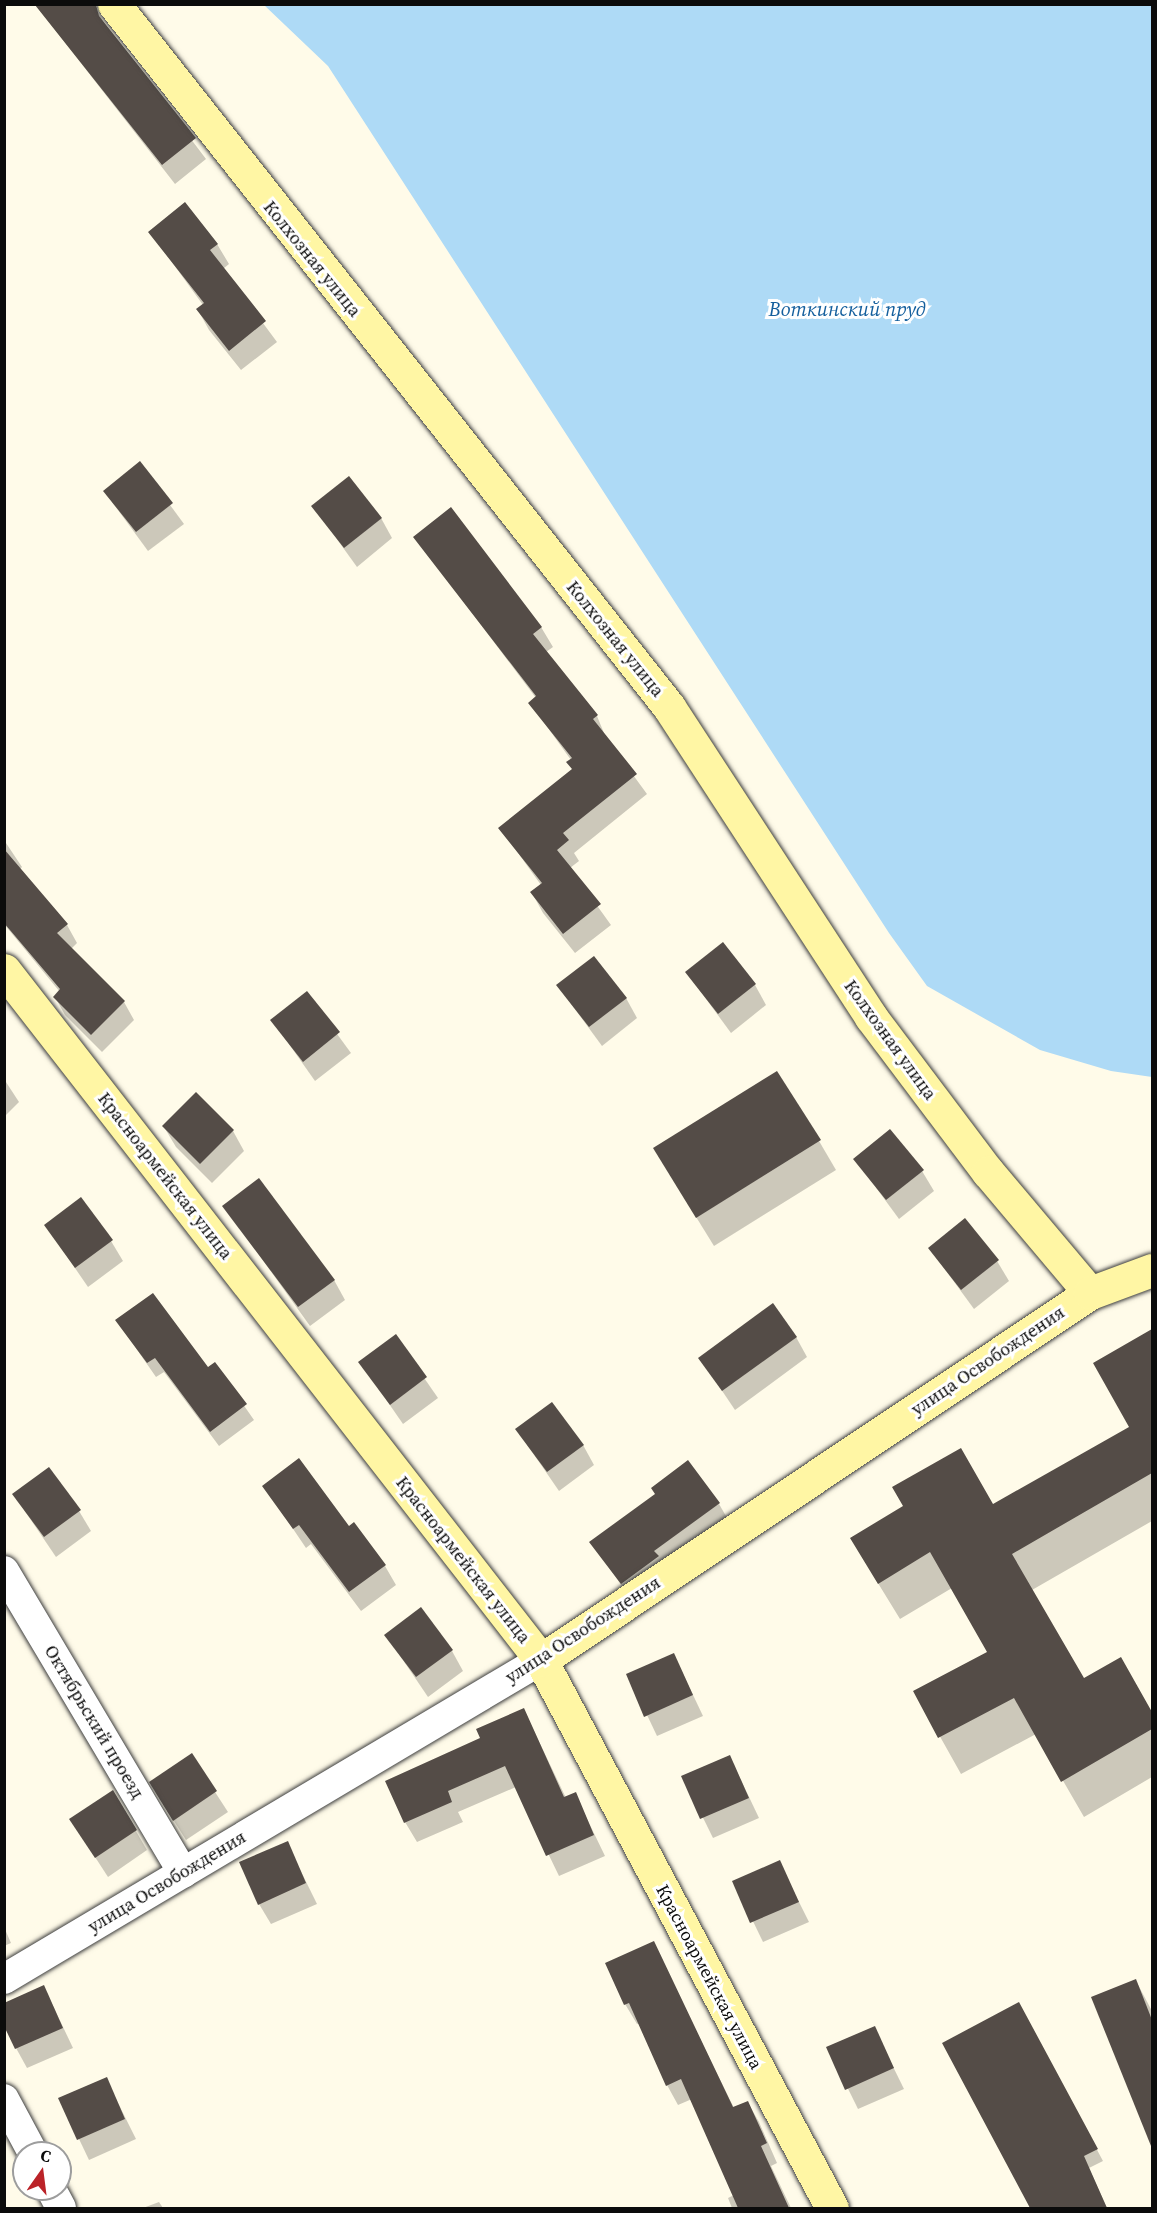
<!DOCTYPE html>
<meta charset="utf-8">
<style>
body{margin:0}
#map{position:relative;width:1157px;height:2213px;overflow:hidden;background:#fffbe9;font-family:"Source Serif 4",serif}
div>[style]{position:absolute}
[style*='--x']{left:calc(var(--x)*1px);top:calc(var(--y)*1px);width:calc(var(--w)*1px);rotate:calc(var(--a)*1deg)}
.water>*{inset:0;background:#aedaf6}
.shadow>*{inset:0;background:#0003}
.building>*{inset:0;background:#544c47}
.roads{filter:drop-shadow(0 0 2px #3e3e3e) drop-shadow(0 0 2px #3e3e3e)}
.street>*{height:30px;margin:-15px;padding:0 15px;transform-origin:15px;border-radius:15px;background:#fff}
.secondary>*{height:33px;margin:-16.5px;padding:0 16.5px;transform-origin:16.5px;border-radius:16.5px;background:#fff6a4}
span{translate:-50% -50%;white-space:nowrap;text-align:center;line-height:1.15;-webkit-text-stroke:6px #fff;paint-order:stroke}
.street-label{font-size:18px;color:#0b0b0b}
.water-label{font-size:20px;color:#145f9d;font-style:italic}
.frame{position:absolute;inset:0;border:6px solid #0b0b0b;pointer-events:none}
.north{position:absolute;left:12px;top:2141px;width:60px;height:60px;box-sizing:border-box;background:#fff;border:2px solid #9d9d9d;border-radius:50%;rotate:14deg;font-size:16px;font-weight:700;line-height:24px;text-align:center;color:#0b0b0b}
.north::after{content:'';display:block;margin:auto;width:21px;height:27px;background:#bb2328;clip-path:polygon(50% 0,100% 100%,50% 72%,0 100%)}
</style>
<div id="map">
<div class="water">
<i style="clip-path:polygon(264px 5px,1152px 5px,1152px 1077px,1111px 1071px,1040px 1050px,927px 986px,889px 933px,328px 66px)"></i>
</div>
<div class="shadow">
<i style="clip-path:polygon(35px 4px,94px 5px,107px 28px,206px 159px,175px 184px)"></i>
<i style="clip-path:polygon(150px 232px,217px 244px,229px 264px,223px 269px,277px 342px,241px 370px,209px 330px,198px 310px,203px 305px)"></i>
<i style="clip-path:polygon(140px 464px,184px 524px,148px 551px,104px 491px)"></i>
<i style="clip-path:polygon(313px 506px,381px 518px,392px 538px,357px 567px)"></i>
<i style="clip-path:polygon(415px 537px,541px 627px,553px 647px,546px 652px,597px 716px,606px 738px,647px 794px,574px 853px,579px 861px,570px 868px,611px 925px,575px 953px,543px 913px,532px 893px,541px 885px,500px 828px,573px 770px,568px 762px,571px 760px,530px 703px,536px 698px)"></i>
<i style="clip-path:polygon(4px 840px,22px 867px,20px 869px,67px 925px,77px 943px,71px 949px,124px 1002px,134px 1020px,102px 1052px,65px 1015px,55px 997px,60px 992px,4px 924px)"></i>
<i style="clip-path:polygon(687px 973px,755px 985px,766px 1005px,731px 1033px)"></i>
<i style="clip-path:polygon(558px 986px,626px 998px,637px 1018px,602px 1046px)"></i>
<i style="clip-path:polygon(307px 993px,351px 1053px,315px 1081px,272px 1020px)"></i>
<i style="clip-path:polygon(4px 1079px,19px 1102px,4px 1117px)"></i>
<i style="clip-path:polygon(196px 1095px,233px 1131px,244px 1151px,212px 1183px,176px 1147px,164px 1127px)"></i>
<i style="clip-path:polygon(819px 1141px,836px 1170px,714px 1246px,672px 1178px)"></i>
<i style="clip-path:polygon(855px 1159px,922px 1171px,934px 1191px,899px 1219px)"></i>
<i style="clip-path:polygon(224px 1206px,334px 1280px,345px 1300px,310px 1326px)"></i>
<i style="clip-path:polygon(46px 1226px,111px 1241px,123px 1261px,88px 1287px)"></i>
<i style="clip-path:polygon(930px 1249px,997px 1261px,1009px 1281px,974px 1309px)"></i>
<i style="clip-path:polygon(117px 1321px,207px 1370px,215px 1364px,254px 1420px,219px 1446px,164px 1372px,156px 1377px)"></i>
<i style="clip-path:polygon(1152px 1331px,1152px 1521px,1032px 1590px,1083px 1680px,1121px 1659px,1152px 1715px,1152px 1777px,1084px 1817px,1036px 1734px,961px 1774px,915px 1692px,989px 1653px,952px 1588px,900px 1619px,873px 1575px,1131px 1427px,1095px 1364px)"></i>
<i style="clip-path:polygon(395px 1336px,438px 1398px,403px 1424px,360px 1362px)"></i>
<i style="clip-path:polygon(796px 1337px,807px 1357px,735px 1410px,700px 1358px)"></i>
<i style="clip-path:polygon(517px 1430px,583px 1445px,594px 1465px,559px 1491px)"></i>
<i style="clip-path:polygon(264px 1486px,349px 1528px,385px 1566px,396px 1585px,361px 1611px,311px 1544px,306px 1548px)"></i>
<i style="clip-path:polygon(14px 1495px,79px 1511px,91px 1531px,56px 1557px)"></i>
<i style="clip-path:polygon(719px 1504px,730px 1523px,634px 1603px,591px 1542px)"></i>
<i style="clip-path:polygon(386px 1635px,452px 1651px,463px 1671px,428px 1697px)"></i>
<i style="clip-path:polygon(674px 1655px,703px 1716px,657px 1736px,628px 1675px)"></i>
<i style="clip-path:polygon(524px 1710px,566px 1798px,575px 1794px,605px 1856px,559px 1876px,516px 1787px,458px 1812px,463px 1822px,417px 1842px,405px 1822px)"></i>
<i style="clip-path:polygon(191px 1755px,228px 1812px,186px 1840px,162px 1802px)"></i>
<i style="clip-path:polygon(730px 1757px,759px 1818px,713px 1838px,683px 1777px)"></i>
<i style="clip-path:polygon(113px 1792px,147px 1850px,108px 1877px,71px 1820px)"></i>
<i style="clip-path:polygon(287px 1843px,317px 1904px,271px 1924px,259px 1904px)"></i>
<i style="clip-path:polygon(779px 1862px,809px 1922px,763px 1942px,734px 1882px)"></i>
<i style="clip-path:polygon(4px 1927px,11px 1943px,4px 1946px)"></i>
<i style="clip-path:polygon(653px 1943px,734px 2108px,748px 2103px,759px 2122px,777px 2163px,771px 2166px,791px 2208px,732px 2208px,728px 2198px,734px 2195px,692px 2099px,678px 2105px,667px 2085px,640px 2023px,637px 2024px,625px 2004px)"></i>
<i style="clip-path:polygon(1136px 1981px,1152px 2011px,1152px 2146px,1093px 1998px)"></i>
<i style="clip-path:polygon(44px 1987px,73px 2048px,27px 2068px,16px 2048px)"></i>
<i style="clip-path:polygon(1025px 2015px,1103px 2161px,1089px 2168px,1107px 2208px,1050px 2208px,1043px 2192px)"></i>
<i style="clip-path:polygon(874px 2028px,904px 2089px,858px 2109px,828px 2048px)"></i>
<i style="clip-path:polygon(106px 2079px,136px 2139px,89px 2160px,60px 2099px)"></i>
<i style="clip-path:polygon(159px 2202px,163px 2208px,143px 2208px)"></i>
</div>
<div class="building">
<i style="clip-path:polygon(35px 5px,96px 5px,99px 16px,196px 138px,162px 165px)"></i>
<i style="clip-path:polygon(185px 202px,218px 244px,210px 250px,266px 321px,229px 351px,196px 309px,204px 303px,148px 232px)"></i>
<i style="clip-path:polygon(140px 461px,173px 503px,136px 532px,103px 491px)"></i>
<i style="clip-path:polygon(349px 476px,382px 518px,344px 548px,311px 506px)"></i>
<i style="clip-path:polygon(451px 507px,542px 627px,533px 634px,598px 715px,593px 719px,637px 774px,563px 833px,569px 840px,557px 850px,601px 904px,563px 934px,530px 892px,542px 883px,498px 828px,572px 769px,566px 762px,572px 758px,528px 703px,536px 696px,413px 537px)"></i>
<i style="clip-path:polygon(4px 849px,68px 924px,57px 933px,125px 1001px,91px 1035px,53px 997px,60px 989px,4px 923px)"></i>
<i style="clip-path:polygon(723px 942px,756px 984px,718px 1014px,685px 972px)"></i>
<i style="clip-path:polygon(594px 956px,627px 998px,589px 1027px,556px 985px)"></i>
<i style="clip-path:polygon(307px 991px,340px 1032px,303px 1062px,270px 1020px)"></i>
<i style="clip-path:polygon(777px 1071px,821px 1140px,696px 1218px,653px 1148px)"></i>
<i style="clip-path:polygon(196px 1092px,234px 1130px,200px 1164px,162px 1126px)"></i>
<i style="clip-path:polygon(890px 1129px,924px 1170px,886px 1200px,853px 1159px)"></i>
<i style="clip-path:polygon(259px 1178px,335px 1280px,298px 1307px,222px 1206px)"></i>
<i style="clip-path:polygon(81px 1197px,113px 1240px,75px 1268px,44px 1225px)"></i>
<i style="clip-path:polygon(965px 1218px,999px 1260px,961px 1290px,928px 1248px)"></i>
<i style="clip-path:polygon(153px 1293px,208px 1367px,215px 1362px,247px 1404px,210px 1432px,155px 1358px,147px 1363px,115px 1320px)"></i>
<i style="clip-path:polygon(773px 1303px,797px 1337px,722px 1391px,698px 1358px)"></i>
<i style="clip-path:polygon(1152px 1329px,1152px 1473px,1012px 1554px,1084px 1678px,1121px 1657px,1152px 1712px,1152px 1729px,1061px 1782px,1014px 1698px,938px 1738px,913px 1691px,987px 1652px,930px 1552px,878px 1584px,850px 1538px,903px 1506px,892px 1487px,961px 1448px,993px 1504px,1129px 1427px,1093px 1363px)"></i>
<i style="clip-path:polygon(396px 1334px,427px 1377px,390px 1405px,358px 1362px)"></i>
<i style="clip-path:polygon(552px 1402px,584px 1445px,547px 1472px,515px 1429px)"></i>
<i style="clip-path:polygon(299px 1458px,349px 1526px,354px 1522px,386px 1565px,349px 1592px,299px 1525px,293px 1529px,262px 1486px)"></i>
<i style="clip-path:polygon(688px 1460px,720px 1503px,654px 1551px,659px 1556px,621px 1584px,589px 1542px,655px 1494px,651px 1488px)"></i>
<i style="clip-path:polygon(49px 1467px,81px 1510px,44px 1537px,12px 1494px)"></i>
<i style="clip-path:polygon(421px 1607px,453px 1650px,416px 1677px,384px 1635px)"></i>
<i style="clip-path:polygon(674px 1653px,693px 1695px,644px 1717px,626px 1674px)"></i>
<i style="clip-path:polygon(524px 1708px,564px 1797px,576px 1792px,594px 1835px,546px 1856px,505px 1766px,448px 1791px,452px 1802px,404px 1823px,385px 1781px,480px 1738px,476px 1729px)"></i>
<i style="clip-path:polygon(192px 1753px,217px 1791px,173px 1821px,149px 1782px)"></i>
<i style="clip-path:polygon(730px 1755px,749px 1798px,700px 1819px,681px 1776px)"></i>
<i style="clip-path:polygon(113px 1790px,137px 1830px,95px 1858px,69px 1819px)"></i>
<i style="clip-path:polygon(288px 1841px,306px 1883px,258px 1905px,239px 1862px)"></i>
<i style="clip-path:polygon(780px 1860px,799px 1902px,750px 1923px,732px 1881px)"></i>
<i style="clip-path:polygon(654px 1941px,733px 2107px,748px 2101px,767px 2143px,761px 2146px,789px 2208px,738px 2208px,681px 2079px,666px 2086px,629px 2003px,624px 2005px,605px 1963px)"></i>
<i style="clip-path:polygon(1136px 1979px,1152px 2020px,1151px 2146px,1091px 1997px)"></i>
<i style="clip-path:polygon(44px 1985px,63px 2028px,15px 2049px,4px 2026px,4px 2003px)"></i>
<i style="clip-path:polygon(1019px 2002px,1098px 2149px,1084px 2156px,1107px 2208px,1030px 2208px,942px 2043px)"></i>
<i style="clip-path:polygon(875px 2026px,894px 2068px,845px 2090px,826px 2047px)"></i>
<i style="clip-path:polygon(107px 2077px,125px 2119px,77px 2140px,58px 2098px)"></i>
</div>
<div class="roads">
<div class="street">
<i style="--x:4;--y:1571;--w:351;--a:59.3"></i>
<i style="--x:4;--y:1979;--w:625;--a:-30.71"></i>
<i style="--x:4;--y:2099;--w:61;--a:61.8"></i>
<i style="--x:51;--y:2189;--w:21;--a:62"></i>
</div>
<div class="secondary">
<i style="--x:114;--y:4;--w:896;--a:51.71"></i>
<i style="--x:669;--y:707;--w:370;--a:56.9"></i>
<i style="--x:871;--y:1017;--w:194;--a:53"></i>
<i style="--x:988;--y:1172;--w:158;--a:49.9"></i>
<i style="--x:4;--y:970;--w:874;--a:52.11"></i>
<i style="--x:541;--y:1660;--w:620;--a:62.03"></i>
<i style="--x:541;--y:1660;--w:660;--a:-33.76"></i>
<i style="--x:1090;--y:1293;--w:66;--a:-20.4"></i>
</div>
</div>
<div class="street-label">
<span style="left:312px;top:259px;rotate:51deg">Колхозная улица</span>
<span style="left:615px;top:639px;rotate:51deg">Колхозная улица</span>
<span style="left:890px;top:1040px;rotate:54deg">Колхозная улица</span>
<span style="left:165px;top:1176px;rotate:52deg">Красноармейская улица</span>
<span style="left:988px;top:1361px;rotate:-34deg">улица Освобождения</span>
<span style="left:463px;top:1560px;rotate:52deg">Красноармейская улица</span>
<span style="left:583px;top:1630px;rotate:-33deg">улица Освобождения</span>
<span style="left:94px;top:1722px;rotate:59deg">Октябрьский проезд</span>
<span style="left:167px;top:1882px;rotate:-31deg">улица Освобождения</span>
<span style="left:709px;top:1977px;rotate:62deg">Красноармейская улица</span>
</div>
<div class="water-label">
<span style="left:847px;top:309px">Воткинский пруд</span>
</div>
<div class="frame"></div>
<div class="north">С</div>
</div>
